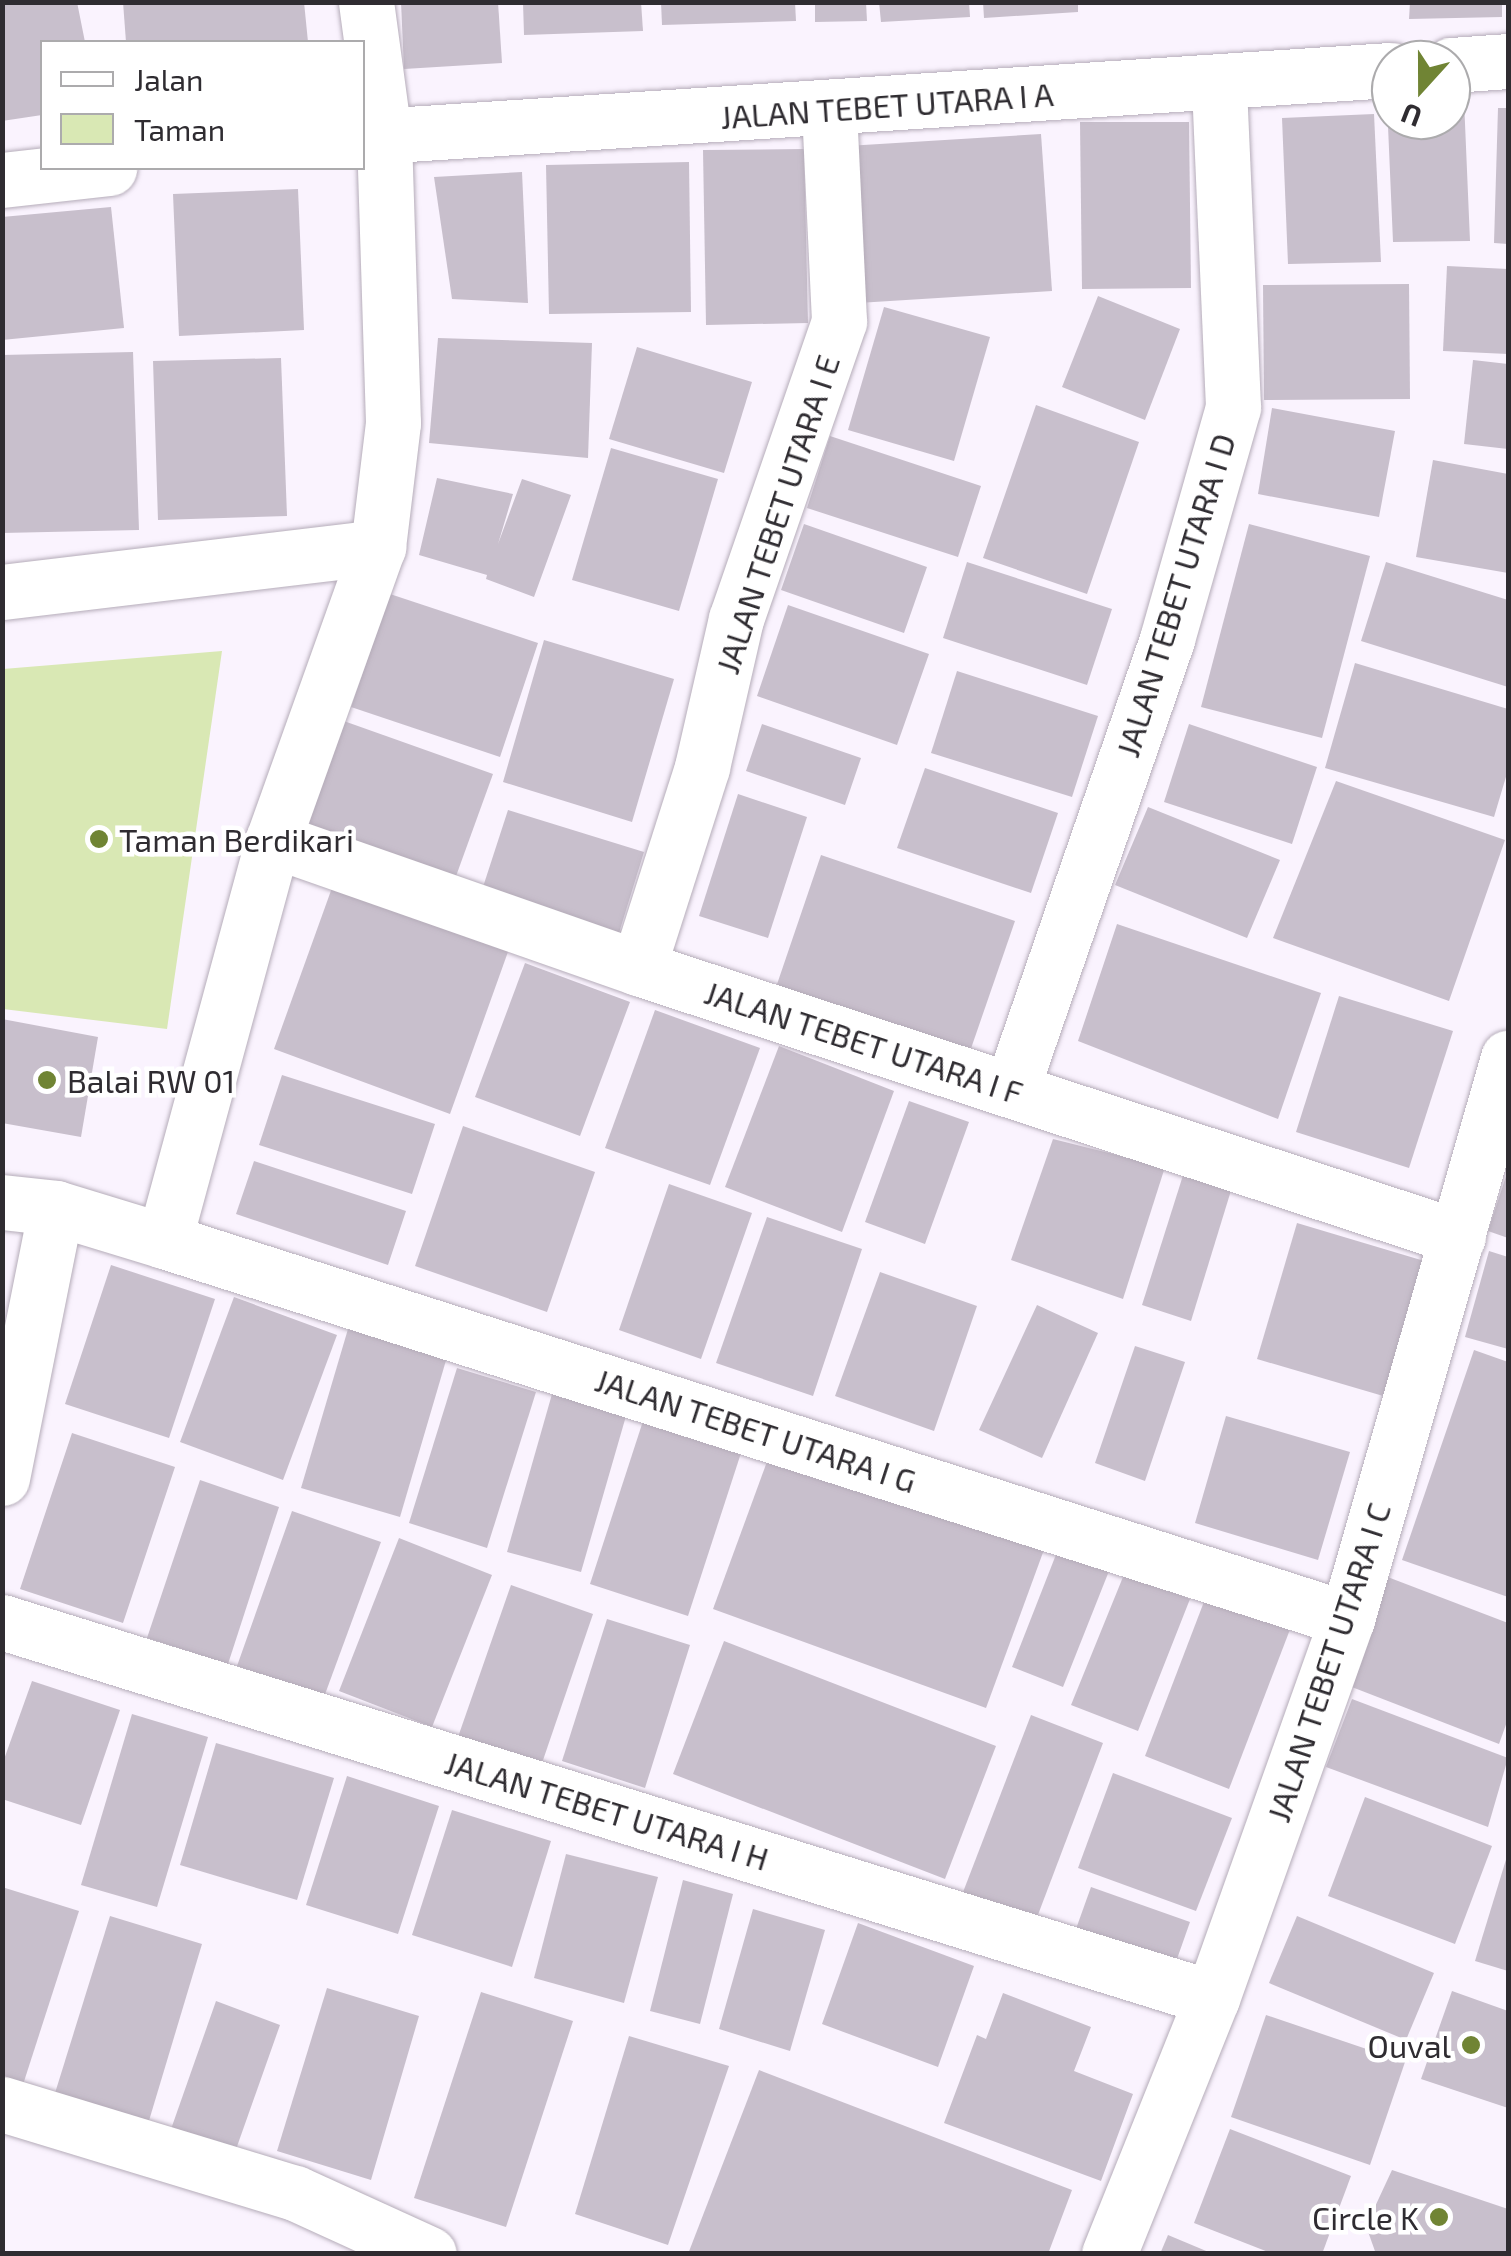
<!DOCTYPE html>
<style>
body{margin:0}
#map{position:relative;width:1511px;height:2256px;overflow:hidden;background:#faf3fe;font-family:"Exo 2",sans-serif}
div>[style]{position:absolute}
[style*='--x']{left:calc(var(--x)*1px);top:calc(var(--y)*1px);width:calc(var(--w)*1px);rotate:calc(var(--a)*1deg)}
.green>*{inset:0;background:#d9e8b4}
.building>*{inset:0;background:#c8bfcc}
.roads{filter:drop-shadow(0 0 2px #b5acb9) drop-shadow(0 0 2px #b5acb9)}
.street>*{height:55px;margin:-27.5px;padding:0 27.5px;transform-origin:27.5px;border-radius:27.5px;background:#fff}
.dots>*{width:28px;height:28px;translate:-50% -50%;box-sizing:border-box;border:5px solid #fff;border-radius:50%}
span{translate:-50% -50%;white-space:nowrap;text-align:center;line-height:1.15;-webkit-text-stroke:9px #fff;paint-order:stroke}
.street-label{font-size:32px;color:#2f2c31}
.poi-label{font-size:32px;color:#2f2c31}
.left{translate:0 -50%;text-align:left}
.right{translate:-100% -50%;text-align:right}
.frame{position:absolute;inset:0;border:5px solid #2f2c31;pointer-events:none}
.legend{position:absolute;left:40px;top:40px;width:325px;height:130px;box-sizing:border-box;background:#fff;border:2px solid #acabad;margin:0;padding:12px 18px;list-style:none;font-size:30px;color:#2f2c31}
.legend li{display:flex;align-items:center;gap:20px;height:50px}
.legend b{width:50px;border:2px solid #acabad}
.north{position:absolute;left:1371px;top:40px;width:100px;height:100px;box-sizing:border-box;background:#fff;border:2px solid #acabad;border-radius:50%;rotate:201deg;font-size:28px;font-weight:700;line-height:40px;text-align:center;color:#2f2c31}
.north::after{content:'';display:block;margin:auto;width:35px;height:45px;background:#708434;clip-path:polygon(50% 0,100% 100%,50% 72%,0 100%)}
</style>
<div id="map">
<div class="green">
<i style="clip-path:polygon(222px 651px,167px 1029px,3px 1009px,3px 669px)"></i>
</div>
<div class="building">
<i style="clip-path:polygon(2px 2px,77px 2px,85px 42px,42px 42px,42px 115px,2px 121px)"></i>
<i style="clip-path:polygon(123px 2px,304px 2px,308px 42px,126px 42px)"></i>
<i style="clip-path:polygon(401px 2px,498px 2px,502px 63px,404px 69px)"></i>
<i style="clip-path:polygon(523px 2px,641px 2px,643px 31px,524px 35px)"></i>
<i style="clip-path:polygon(661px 2px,795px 2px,796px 21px,662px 25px)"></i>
<i style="clip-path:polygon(815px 2px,866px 2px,867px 21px,815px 22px)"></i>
<i style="clip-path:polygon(879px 2px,969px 2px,970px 17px,881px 22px)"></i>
<i style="clip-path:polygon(983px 2px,1078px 2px,1078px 12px,984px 18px)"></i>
<i style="clip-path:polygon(1410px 2px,1502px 2px,1502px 17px,1409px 19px)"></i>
<i style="clip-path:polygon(1464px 100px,1470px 241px,1393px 242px,1387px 103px,1391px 120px,1451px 120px,1451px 101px)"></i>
<i style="clip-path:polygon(1498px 108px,1508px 108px,1508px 244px,1494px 243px)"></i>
<i style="clip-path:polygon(1374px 114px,1381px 262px,1288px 264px,1282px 118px)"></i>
<i style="clip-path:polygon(1080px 122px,1189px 122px,1191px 288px,1082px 289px)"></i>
<i style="clip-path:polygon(1041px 134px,1052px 291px,858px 303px,847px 146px)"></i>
<i style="clip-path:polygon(804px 149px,808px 323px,706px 325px,703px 150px)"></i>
<i style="clip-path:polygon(689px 162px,691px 312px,549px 314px,546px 165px)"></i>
<i style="clip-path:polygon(522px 172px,528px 303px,452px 299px,434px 177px)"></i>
<i style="clip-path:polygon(298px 189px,304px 330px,179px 336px,173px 194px)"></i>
<i style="clip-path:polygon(111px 207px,124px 328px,2px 340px,2px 217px)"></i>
<i style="clip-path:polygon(1447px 266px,1508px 269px,1508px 354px,1443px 351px)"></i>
<i style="clip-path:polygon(1409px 284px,1410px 399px,1264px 400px,1263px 285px)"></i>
<i style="clip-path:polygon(1098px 296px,1180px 329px,1145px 420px,1062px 387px)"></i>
<i style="clip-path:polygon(884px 307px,990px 337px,954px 461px,848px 430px)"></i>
<i style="clip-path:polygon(438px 338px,592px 343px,588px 458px,429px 443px)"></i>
<i style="clip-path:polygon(637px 347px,752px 382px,724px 473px,609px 439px)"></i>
<i style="clip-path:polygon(133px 352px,139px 530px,2px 533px,2px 355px)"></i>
<i style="clip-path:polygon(281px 358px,287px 516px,158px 520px,153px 361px)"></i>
<i style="clip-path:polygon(1473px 360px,1508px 364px,1508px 449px,1464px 444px)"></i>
<i style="clip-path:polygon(1036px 405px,1139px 442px,1087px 594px,983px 558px)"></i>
<i style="clip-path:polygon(1272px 408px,1395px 431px,1379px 517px,1258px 494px)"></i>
<i style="clip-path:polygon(830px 436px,981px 486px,958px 557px,807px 508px)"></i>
<i style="clip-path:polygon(611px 448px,718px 479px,679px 611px,572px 580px)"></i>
<i style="clip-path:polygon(1433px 460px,1508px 474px,1508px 573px,1416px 557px)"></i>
<i style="clip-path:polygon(437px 478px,513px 494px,498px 544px,522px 479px,571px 495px,534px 597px,486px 579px,487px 575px,419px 555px)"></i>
<i style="clip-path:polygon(804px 524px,927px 567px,904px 633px,781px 590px)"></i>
<i style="clip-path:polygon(1249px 524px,1370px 556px,1322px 738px,1201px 707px)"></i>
<i style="clip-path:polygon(967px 562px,1112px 609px,1087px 685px,943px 638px)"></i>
<i style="clip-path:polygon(1386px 562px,1508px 600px,1508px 687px,1361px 641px)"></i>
<i style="clip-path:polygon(390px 594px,538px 643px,500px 757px,351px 707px)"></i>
<i style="clip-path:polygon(788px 605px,929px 654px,897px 745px,757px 696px)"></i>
<i style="clip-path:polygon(544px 640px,674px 679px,632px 822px,503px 782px)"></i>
<i style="clip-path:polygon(1355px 663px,1508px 709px,1508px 770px,1494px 817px,1325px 768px)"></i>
<i style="clip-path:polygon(957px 671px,1098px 716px,1072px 797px,931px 753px)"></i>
<i style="clip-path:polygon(341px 720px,493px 774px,451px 890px,301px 836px)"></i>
<i style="clip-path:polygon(762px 724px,861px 758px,845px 805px,746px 771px)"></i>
<i style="clip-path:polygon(1189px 724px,1317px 767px,1292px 844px,1164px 802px)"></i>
<i style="clip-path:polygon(925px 768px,1058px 813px,1031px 893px,897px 848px)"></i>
<i style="clip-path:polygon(1336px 781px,1505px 840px,1449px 1001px,1273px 938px)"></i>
<i style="clip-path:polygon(738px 794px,807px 817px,768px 938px,699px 916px)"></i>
<i style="clip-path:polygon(1148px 807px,1280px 860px,1247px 938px,1115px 885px)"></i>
<i style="clip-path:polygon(508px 810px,644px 852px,619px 933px,482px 890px)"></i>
<i style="clip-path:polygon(821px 855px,1015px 921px,966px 1063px,773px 996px)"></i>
<i style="clip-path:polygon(333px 885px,509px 949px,450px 1114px,274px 1049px)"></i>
<i style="clip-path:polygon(1117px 924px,1321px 993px,1278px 1119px,1078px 1041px)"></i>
<i style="clip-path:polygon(525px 963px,630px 1002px,580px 1136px,475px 1097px)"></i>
<i style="clip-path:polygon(1339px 996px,1453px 1031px,1409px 1168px,1296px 1132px)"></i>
<i style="clip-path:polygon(655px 1010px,760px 1048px,710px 1185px,605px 1148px)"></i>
<i style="clip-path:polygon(2px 1019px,98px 1037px,81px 1137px,2px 1123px)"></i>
<i style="clip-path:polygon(779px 1046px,894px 1091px,842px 1232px,725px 1187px)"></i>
<i style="clip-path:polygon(282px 1075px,435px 1124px,412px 1194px,259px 1145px)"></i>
<i style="clip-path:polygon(909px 1101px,969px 1122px,925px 1244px,865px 1222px)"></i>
<i style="clip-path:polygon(463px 1126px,595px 1172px,547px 1312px,415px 1266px)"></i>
<i style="clip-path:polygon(1053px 1139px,1165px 1167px,1123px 1299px,1011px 1260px)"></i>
<i style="clip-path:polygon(254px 1161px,406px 1211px,388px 1265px,236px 1214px)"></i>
<i style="clip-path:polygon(1185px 1169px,1233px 1184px,1191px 1321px,1142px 1305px)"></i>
<i style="clip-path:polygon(1508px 1170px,1508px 1238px,1488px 1231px)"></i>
<i style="clip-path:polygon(669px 1184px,752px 1213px,701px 1359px,619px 1330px)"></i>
<i style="clip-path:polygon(767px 1217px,862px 1249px,813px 1396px,716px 1363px)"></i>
<i style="clip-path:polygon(1297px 1223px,1431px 1263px,1390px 1398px,1257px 1359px)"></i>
<i style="clip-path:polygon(1489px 1251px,1508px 1257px,1508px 1349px,1465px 1337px)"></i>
<i style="clip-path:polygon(111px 1265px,215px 1299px,169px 1438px,65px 1404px)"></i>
<i style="clip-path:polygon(880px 1272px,977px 1306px,934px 1431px,835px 1396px)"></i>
<i style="clip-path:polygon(234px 1297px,337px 1335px,283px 1480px,180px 1442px)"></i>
<i style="clip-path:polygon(1037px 1305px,1098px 1333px,1042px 1458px,979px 1430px)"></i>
<i style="clip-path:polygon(348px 1329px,447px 1357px,400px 1517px,301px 1488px)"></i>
<i style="clip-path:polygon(1135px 1346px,1185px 1362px,1145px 1481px,1095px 1463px)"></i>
<i style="clip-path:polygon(1474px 1350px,1508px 1362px,1508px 1597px,1402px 1560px)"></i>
<i style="clip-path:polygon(457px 1368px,536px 1392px,487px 1548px,409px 1523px)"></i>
<i style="clip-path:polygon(552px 1394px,626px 1416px,581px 1572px,507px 1552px)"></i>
<i style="clip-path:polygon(1226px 1416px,1350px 1452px,1318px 1560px,1195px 1523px)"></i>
<i style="clip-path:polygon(643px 1421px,741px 1453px,688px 1616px,590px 1584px)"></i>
<i style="clip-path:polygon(72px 1433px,175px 1467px,123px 1623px,20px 1589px)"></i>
<i style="clip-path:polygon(772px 1448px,1045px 1547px,986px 1708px,713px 1609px)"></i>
<i style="clip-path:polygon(200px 1480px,279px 1507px,228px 1664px,147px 1638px)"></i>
<i style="clip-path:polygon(292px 1511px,381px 1542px,324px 1697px,237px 1666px)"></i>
<i style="clip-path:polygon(399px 1538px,492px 1575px,432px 1727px,339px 1691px)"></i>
<i style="clip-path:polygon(1057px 1552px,1109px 1571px,1063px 1687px,1012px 1667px)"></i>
<i style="clip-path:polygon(1125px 1572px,1190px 1599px,1138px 1731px,1071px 1705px)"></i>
<i style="clip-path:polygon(1385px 1576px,1508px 1623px,1508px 1719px,1499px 1744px,1344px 1684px)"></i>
<i style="clip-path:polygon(511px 1585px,593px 1614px,541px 1766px,458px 1737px)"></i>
<i style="clip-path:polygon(1210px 1586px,1294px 1619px,1229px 1789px,1145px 1756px)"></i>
<i style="clip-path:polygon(607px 1619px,690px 1645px,645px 1788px,562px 1761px)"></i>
<i style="clip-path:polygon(724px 1641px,996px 1746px,945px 1879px,673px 1774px)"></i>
<i style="clip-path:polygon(32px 1681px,120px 1710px,81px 1825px,2px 1799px,2px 1765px)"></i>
<i style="clip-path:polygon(1352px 1699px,1508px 1758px,1488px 1827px,1326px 1767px)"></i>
<i style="clip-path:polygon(132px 1714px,208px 1737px,157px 1907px,81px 1885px)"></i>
<i style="clip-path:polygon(1031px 1715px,1103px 1743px,1033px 1928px,960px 1900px)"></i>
<i style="clip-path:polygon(216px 1743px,334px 1778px,297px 1900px,180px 1865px)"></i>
<i style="clip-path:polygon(1113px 1773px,1232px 1818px,1196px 1911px,1078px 1868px)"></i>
<i style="clip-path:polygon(347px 1776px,439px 1806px,398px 1934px,306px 1905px)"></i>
<i style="clip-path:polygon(1365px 1797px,1492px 1846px,1455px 1944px,1328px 1896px)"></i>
<i style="clip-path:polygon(452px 1810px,551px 1841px,512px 1967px,412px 1935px)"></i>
<i style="clip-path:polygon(1508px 1853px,1508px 1971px,1475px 1961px)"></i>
<i style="clip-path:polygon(566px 1854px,658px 1877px,624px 2003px,534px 1978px)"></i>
<i style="clip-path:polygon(683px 1880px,733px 1894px,700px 2024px,650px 2011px)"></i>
<i style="clip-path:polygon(2px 1887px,79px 1911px,19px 2097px,2px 2092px)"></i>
<i style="clip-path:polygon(1091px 1887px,1190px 1922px,1171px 1976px,1072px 1940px)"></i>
<i style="clip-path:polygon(753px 1909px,825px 1930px,790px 2051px,719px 2029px)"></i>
<i style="clip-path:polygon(110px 1916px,202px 1944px,145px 2134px,51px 2106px)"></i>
<i style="clip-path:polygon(1297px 1916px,1434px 1973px,1406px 2040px,1269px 1983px)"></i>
<i style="clip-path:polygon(858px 1923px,974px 1966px,938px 2067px,822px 2024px)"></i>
<i style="clip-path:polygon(327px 1988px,419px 2016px,371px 2180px,277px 2151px)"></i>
<i style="clip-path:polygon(1452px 1991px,1508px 2011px,1508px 2108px,1421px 2079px)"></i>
<i style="clip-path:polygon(481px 1992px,573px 2021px,506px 2227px,414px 2198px)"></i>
<i style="clip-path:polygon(1003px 1993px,1091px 2027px,1074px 2071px,1133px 2094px,1101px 2181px,944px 2123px,977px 2035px,986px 2039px)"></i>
<i style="clip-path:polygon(216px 2001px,280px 2025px,234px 2155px,170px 2132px)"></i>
<i style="clip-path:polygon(1266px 2015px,1405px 2062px,1370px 2165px,1231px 2117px)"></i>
<i style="clip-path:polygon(629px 2036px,729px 2066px,668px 2245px,575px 2214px)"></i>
<i style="clip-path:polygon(759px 2070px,1072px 2190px,1048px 2254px,688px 2254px)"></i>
<i style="clip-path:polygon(1230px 2129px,1351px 2176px,1322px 2254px,1273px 2254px,1194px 2223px)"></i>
<i style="clip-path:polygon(1392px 2170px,1508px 2209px,1508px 2254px,1376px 2254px,1366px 2226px)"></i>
<i style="clip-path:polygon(1168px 2235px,1211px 2253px,1211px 2254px,1160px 2254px)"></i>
</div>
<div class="roads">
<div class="street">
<i style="--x:1451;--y:65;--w:57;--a:-4"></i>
<i style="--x:362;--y:137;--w:1031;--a:-3.73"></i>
<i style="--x:2;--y:180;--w:108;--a:-6.4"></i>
<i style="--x:2;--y:592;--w:379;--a:-6.8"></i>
<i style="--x:273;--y:840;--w:387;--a:19.3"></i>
<i style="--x:638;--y:968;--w:863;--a:18.16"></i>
<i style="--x:638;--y:968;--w:211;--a:-72.3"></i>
<i style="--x:702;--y:767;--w:152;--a:-77.1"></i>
<i style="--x:736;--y:619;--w:315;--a:-70.9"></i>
<i style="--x:839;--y:321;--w:212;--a:-92.7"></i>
<i style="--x:1011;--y:1090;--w:477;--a:-70.9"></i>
<i style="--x:1167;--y:639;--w:241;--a:-74.1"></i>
<i style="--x:1233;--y:407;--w:324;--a:-92.5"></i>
<i style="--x:2;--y:1202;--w:54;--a:6.3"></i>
<i style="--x:56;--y:1208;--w:113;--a:17"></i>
<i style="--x:164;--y:1241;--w:1242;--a:17.72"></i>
<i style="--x:164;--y:1241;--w:416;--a:-74.8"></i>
<i style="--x:273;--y:840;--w:311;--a:-70.3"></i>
<i style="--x:378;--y:547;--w:125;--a:-83.1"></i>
<i style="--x:393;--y:423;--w:288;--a:-91.8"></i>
<i style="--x:384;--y:135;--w:134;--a:-97.7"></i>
<i style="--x:2;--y:1478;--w:275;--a:-78.7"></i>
<i style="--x:2;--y:1622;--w:1267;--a:17.26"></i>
<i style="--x:2;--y:2104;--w:306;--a:16.9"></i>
<i style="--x:295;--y:2193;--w:147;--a:24.5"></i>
<i style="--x:1109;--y:2254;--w:276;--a:-68.1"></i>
<i style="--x:1212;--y:1998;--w:402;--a:-70.4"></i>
<i style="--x:1347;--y:1619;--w:584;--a:-73.99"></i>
</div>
</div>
<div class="dots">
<i style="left:99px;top:839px;background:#708434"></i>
<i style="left:47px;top:1080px;background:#708434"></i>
<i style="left:1471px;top:2045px;background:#708434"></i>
<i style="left:1439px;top:2217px;background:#708434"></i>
</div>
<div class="street-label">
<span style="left:887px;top:105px;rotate:-4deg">JALAN TEBET UTARA I A</span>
<span style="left:777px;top:514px;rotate:-72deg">JALAN TEBET UTARA I E</span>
<span style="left:1175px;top:595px;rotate:-73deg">JALAN TEBET UTARA I D</span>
<span style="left:864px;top:1042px;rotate:18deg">JALAN TEBET UTARA I F</span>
<span style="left:756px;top:1430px;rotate:18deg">JALAN TEBET UTARA I G</span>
<span style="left:1328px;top:1662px;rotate:-72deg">JALAN TEBET UTARA I C</span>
<span style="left:607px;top:1810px;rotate:17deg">JALAN TEBET UTARA I H</span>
</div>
<div class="poi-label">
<span class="left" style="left:119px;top:839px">Taman Berdikari</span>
<span class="left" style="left:67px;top:1080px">Balai RW 01</span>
<span class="right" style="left:1451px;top:2045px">Ouval</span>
<span class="right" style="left:1419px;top:2217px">Circle K</span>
</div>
<div class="frame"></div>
<ul class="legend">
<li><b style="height:12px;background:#fff"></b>Jalan</li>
<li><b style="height:28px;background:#d9e8b4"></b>Taman</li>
</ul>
<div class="north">U</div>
</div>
